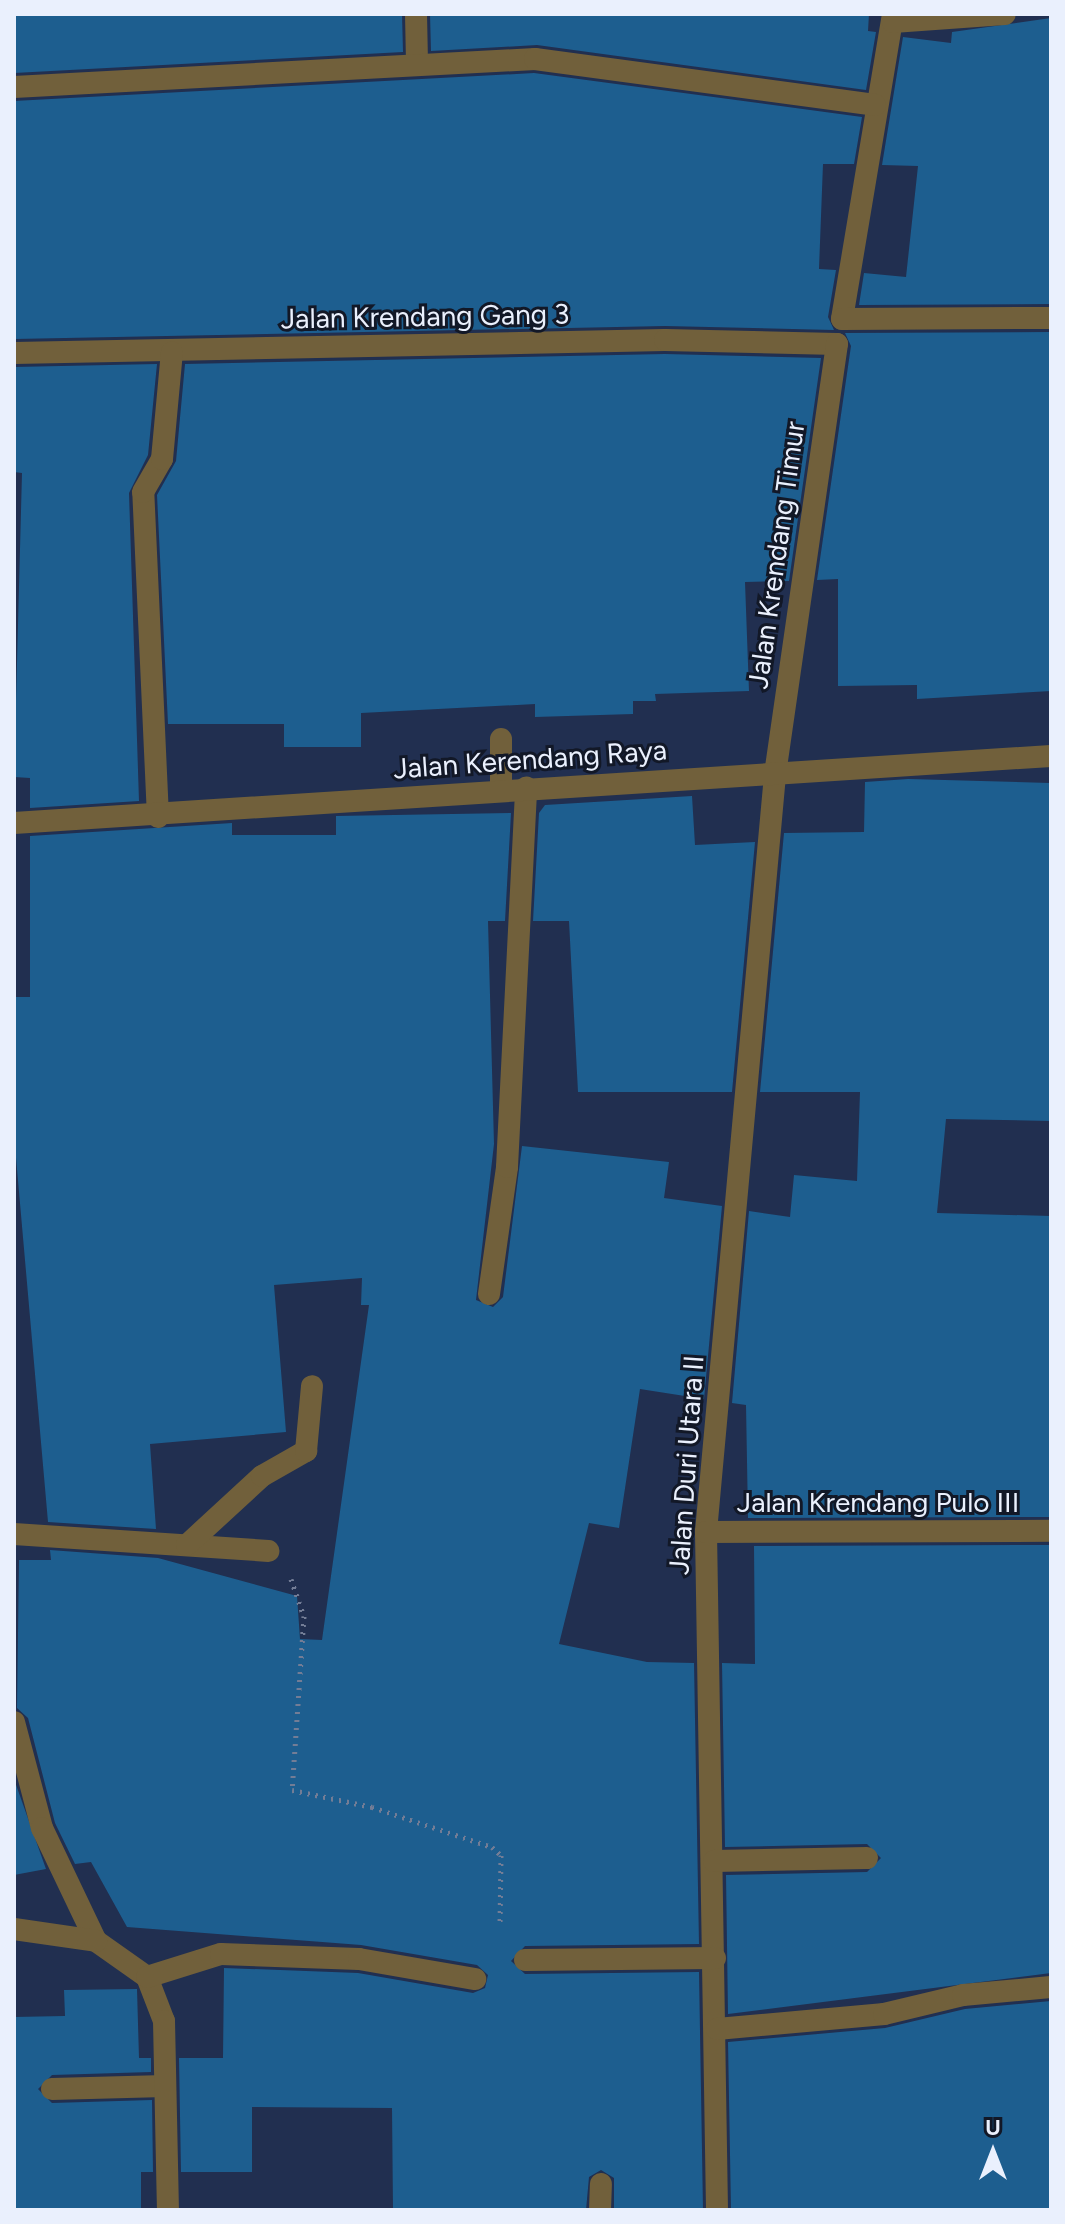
<!DOCTYPE html>
<style>
body{margin:0}
#map{position:relative;width:1065px;height:2224px;overflow:hidden;background:#212f50;font-family:Figtree,sans-serif}
div>[style]{position:absolute}
[style*='--x']{left:calc(var(--x)*1px);top:calc(var(--y)*1px);width:calc(var(--w)*1px);rotate:calc(var(--a)*1deg)}
.building>*{inset:0;background:#1d5e8f}
.path>*{height:5px;margin-top:-2.5px;transform-origin:0;background:repeating-linear-gradient(90deg,#737d96 0 2px,transparent 0 8px)}
.service>*{height:22px;margin:-11px;padding:0 11px;transform-origin:11px;border-radius:11px;background:#71603b}
.minor>*{height:22px;margin:-11px;padding:0 11px;transform-origin:11px;border-radius:11px;background:#71603b}
.tertiary>*{height:22px;margin:-11px;padding:0 11px;transform-origin:11px;border-radius:11px;background:#71603b}
span{translate:-50% -50%;white-space:nowrap;text-align:center;line-height:1.15;-webkit-text-stroke:6px #121827;paint-order:stroke}
.street-label{font-size:28px;color:#eaf0fd}
.frame{position:absolute;inset:0;border:16px solid #eaf0fd;pointer-events:none}
.north{position:absolute;left:953px;top:2112px;width:80px;height:80px;-webkit-text-stroke:6px #121827;paint-order:stroke;rotate:0deg;font-size:22px;font-weight:700;line-height:32px;text-align:center;color:#eaf0fd}
.north::after{content:'';display:block;margin:auto;width:28px;height:36px;background:#eaf0fd;clip-path:polygon(50% 0,100% 100%,50% 72%,0 100%)}
</style>
<div id="map">
<div class="building">
<i style="clip-path:polygon(14px 14px,402px 14px,403px 52px,14px 73px)"></i>
<i style="clip-path:polygon(430px 14px,869px 14px,868px 31px,876px 32px,866px 90px,537px 45px,431px 51px)"></i>
<i style="clip-path:polygon(1051px 18px,1051px 304px,859px 305px,864px 273px,906px 277px,918px 166px,882px 165px,903px 37px,951px 43px,952px 32px)"></i>
<i style="clip-path:polygon(534px 73px,862px 117px,854px 164px,823px 164px,819px 269px,836px 270px,828px 317px,834px 330px,665px 326px,14px 339px,14px 101px)"></i>
<i style="clip-path:polygon(1051px 332px,1051px 691px,917px 699px,917px 685px,838px 686px,838px 579px,817px 580px,851px 346px,845px 333px)"></i>
<i style="clip-path:polygon(665px 354px,821px 358px,789px 581px,745px 582px,749px 691px,655px 694px,656px 701px,633px 701px,633px 714px,535px 717px,535px 704px,361px 713px,361px 747px,284px 747px,284px 724px,168px 724px,157px 495px,176px 461px,185px 364px)"></i>
<i style="clip-path:polygon(157px 364px,148px 455px,129px 493px,139px 801px,30px 808px,30px 778px,14px 777px,22px 473px,14px 472px,14px 367px)"></i>
<i style="clip-path:polygon(908px 779px,1050px 783px,1051px 1121px,946px 1119px,937px 1213px,1051px 1216px,1051px 1517px,748px 1518px,746px 1405px,732px 1403px,749px 1211px,790px 1217px,794px 1175px,857px 1181px,860px 1092px,760px 1092px,784px 833px,864px 832px,865px 782px)"></i>
<i style="clip-path:polygon(692px 796px,695px 845px,755px 842px,732px 1092px,578px 1092px,569px 921px,533px 921px,539px 813px,545px 805px)"></i>
<i style="clip-path:polygon(511px 813px,505px 921px,488px 921px,494px 1144px,476px 1300px,493px 1307px,503px 1297px,522px 1146px,669px 1162px,664px 1198px,722px 1206px,704px 1399px,640px 1389px,619px 1528px,589px 1523px,559px 1644px,647px 1662px,694px 1663px,699px 1944px,525px 1946px,511px 1961px,525px 1974px,699px 1972px,703px 2210px,614px 2210px,614px 2178px,601px 2170px,589px 2177px,586px 2210px,393px 2210px,392px 2108px,252px 2107px,252px 2172px,181px 2172px,179px 2058px,223px 2058px,224px 1968px,358px 1973px,473px 1993px,485px 1988px,488px 1975px,477px 1965px,361px 1945px,127px 1927px,91px 1862px,75px 1864px,55px 1823px,28px 1718px,17px 1708px,19px 1560px,51px 1560px,50px 1550px,158px 1558px,297px 1596px,300px 1639px,322px 1640px,369px 1305px,361px 1305px,362px 1278px,274px 1285px,286px 1432px,150px 1444px,156px 1529px,48px 1522px,14px 1135px,14px 997px,30px 997px,30px 836px,232px 823px,232px 835px,336px 835px,336px 816px)"></i>
<i style="clip-path:polygon(1051px 1545px,1051px 1973px,728px 2014px,726px 1875px,867px 1872px,881px 1858px,867px 1844px,725px 1847px,722px 1663px,755px 1664px,754px 1546px)"></i>
<i style="clip-path:polygon(15px 1782px,46px 1869px,14px 1875px,14px 1788px)"></i>
<i style="clip-path:polygon(137px 1989px,139px 2058px,151px 2058px,151px 2072px,52px 2075px,38px 2089px,52px 2103px,152px 2100px,153px 2172px,141px 2172px,141px 2210px,14px 2210px,14px 2017px,65px 2016px,64px 1990px)"></i>
<i style="clip-path:polygon(1051px 2001px,1051px 2210px,731px 2210px,728px 2042px,885px 2028px,965px 2009px)"></i>
</div>
<div class="path">
<i style="--x:291;--y:1579;--w:39;--a:71"></i>
<i style="--x:304;--y:1616;--w:174;--a:93.9"></i>
<i style="--x:292;--y:1790;--w:82;--a:12"></i>
<i style="--x:372;--y:1807;--w:126;--a:18.4"></i>
<i style="--x:492;--y:1847;--w:12;--a:42"></i>
<i style="--x:501;--y:1855;--w:71;--a:90.8"></i>
</div>
<div class="service">
<i style="--x:501;--y:739;--w:51;--a:90"></i>
<i style="--x:52;--y:2089;--w:113;--a:-1.5"></i>
<i style="--x:600;--y:2210;--w:26;--a:-88"></i>
</div>
<div class="minor">
<i style="--x:416;--y:14;--w:49;--a:88.8"></i>
<i style="--x:893;--y:14;--w:309;--a:99.5"></i>
<i style="--x:842;--y:319;--w:209;--a:-0.3"></i>
<i style="--x:893;--y:22;--w:112;--a:-4.1"></i>
<i style="--x:14;--y:87;--w:522;--a:-3.08"></i>
<i style="--x:535;--y:59;--w:343;--a:7.7"></i>
<i style="--x:14;--y:353;--w:651;--a:-1.14"></i>
<i style="--x:665;--y:340;--w:172;--a:1.3"></i>
<i style="--x:837;--y:344;--w:435;--a:98.2"></i>
<i style="--x:775;--y:775;--w:760;--a:95.21"></i>
<i style="--x:706;--y:1532;--w:678;--a:89.07"></i>
<i style="--x:158;--y:817;--w:325;--a:-92.6"></i>
<i style="--x:143;--y:492;--w:38;--a:-60"></i>
<i style="--x:162;--y:459;--w:107;--a:-84.7"></i>
<i style="--x:489;--y:1294;--w:128;--a:-81.9"></i>
<i style="--x:507;--y:1167;--w:380;--a:-87.1"></i>
<i style="--x:706;--y:1532;--w:345;--a:-0.2"></i>
<i style="--x:14;--y:1534;--w:255;--a:3.8"></i>
<i style="--x:187;--y:1545;--w:102;--a:-42.6"></i>
<i style="--x:262;--y:1476;--w:51;--a:-29.6"></i>
<i style="--x:306;--y:1451;--w:65;--a:-84.7"></i>
<i style="--x:14;--y:1722;--w:110;--a:75.2"></i>
<i style="--x:42;--y:1828;--w:125;--a:64.5"></i>
<i style="--x:96;--y:1941;--w:62;--a:35.2"></i>
<i style="--x:147;--y:1977;--w:47;--a:68.9"></i>
<i style="--x:164;--y:2021;--w:189;--a:88.8"></i>
<i style="--x:714;--y:1861;--w:153;--a:-1.1"></i>
<i style="--x:14;--y:1929;--w:83;--a:8.3"></i>
<i style="--x:525;--y:1960;--w:190;--a:-0.6"></i>
<i style="--x:147;--y:1977;--w:77;--a:-17.3"></i>
<i style="--x:221;--y:1954;--w:138;--a:2.1"></i>
<i style="--x:359;--y:1959;--w:118;--a:9.8"></i>
<i style="--x:717;--y:2029;--w:168;--a:-5.1"></i>
<i style="--x:884;--y:2014;--w:81;--a:-13.5"></i>
<i style="--x:963;--y:1995;--w:88;--a:-5.2"></i>
</div>
<div class="tertiary">
<i style="--x:14;--y:823;--w:1039;--a:-3.7"></i>
</div>
<div class="street-label">
<span style="left:425px;top:316px;rotate:-1deg">Jalan Krendang Gang 3</span>
<span style="left:776px;top:555px;rotate:-82deg">Jalan Krendang Timur</span>
<span style="left:530px;top:759px;rotate:-4deg">Jalan Kerendang Raya</span>
<span style="left:686px;top:1465px;rotate:-86deg">Jalan Duri Utara II</span>
<span style="left:878px;top:1502px">Jalan Krendang Pulo III</span>
</div>
<div class="frame"></div>
<div class="north">U</div>
</div>
